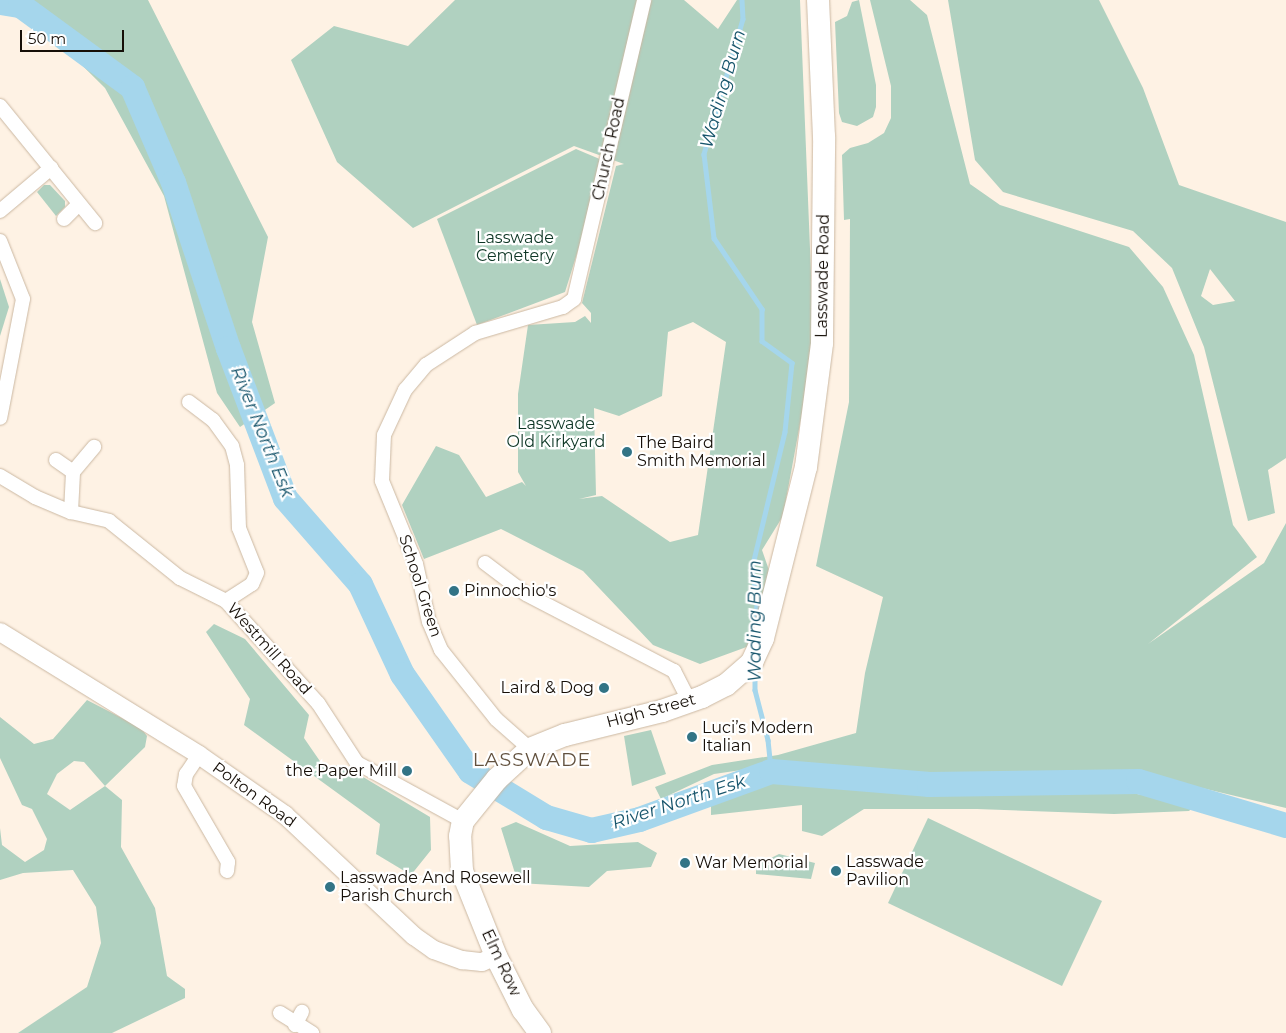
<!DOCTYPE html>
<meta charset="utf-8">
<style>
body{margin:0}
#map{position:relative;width:1286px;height:1033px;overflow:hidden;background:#fef2e4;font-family:Montserrat,sans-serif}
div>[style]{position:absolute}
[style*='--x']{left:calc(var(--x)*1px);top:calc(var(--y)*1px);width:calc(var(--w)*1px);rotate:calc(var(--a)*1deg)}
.green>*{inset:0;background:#b0d1c0}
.stream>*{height:4.5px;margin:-2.25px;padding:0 2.25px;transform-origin:2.25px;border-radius:2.25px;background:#a5d6ec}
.river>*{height:25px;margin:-12.5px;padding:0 12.5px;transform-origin:12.5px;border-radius:12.5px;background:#a5d6ec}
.roads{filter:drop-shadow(0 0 1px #cbb8a2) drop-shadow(0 0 1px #cbb8a2)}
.minor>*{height:14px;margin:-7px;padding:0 7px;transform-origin:7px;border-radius:7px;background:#fff}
.tertiary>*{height:18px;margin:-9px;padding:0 9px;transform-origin:9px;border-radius:9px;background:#fff}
.primary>*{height:22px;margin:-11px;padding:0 11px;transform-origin:11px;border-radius:11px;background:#fff}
.dots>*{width:14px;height:14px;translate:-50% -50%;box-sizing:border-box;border:2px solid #fff;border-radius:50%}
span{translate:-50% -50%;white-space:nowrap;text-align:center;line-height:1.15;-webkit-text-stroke:4.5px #fff;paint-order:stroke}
.street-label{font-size:16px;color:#160f08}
.park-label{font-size:16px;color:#0e3625}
.poi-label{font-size:16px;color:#160f08}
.left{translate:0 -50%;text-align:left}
.right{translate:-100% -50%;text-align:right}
.water-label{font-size:18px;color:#17556c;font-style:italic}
.quarter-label{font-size:19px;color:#62513e;letter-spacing:1px}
.scale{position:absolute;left:20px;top:30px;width:104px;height:22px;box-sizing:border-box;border:2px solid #160f08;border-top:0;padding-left:6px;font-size:15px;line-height:18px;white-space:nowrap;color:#160f08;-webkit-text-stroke:4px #fff;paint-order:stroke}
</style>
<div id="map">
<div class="green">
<i style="clip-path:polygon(16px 0,148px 0,268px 237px,252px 322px,275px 403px,240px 427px,217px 393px,164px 196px,105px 88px)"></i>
<i style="clip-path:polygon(evenodd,455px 0,684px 0,718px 29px,737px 0,800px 0,814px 348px,783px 516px,762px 550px,770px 573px,752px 645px,700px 664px,653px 645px,583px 571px,501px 529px,424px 559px,402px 505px,436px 446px,459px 455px,486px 497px,522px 482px,526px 486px,518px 472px,518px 394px,528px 325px,575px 322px,585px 316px,591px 323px,591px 313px,582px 303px,616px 166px,624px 164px,574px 146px,413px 228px,337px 162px,291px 60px,334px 26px,408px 46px,455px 0,693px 322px,726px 342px,698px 535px,670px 542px,602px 496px,579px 499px,596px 495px,594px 408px,619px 416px,662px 396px,668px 332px,693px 322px)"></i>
<i style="clip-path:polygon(859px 0,876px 85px,876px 107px,873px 117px,857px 126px,842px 122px,839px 113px,835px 22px,847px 16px,852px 2px)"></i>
<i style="clip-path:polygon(870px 0,910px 0,927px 15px,970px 184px,1000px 205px,1129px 247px,1163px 287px,1194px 355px,1233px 525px,1257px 557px,1148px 644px,1264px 563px,1286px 523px,1286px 808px,1139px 773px,938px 776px,791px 763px,714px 774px,661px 799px,655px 787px,712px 765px,778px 755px,856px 733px,865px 673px,883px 597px,816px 566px,849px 402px,850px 219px,844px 220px,842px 155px,850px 148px,868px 143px,884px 133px,891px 118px,891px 86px)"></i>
<i style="clip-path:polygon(evenodd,948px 0,1099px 0,1143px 88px,1179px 185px,1286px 222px,1286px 458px,1268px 470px,1275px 513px,1248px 521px,1204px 347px,1172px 268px,1133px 231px,1003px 192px,975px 160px,948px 0,1210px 269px,1235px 301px,1213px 305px,1201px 296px,1210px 269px)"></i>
<i style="clip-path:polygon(576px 149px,602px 160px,596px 193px,565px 292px,477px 325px,437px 219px)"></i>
<i style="clip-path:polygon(44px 185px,50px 185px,65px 201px,65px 207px,56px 216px,37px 192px)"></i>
<i style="clip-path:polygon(0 279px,9px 307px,0 336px)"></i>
<i style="clip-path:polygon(214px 624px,245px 639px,309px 715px,304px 738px,324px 767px,343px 765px,430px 817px,431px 850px,411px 875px,376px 854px,380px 824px,244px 725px,250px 699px,206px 632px)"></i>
<i style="clip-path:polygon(evenodd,87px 700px,141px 728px,147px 736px,145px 747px,105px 786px,122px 800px,121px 847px,155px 908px,167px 976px,185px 989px,185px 998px,112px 1033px,18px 1033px,87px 987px,101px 943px,96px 907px,73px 870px,23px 873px,0 880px,0 828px,2px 845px,25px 862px,44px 850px,47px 839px,32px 809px,22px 805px,0 758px,0 717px,34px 744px,53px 739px,87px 700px,74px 761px,84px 762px,105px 786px,70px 810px,47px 794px,57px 774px,74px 761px)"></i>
<i style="clip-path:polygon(651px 730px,666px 774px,632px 786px,624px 736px)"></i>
<i style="clip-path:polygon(772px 783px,1131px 793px,1196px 804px,1189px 811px,1114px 814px,977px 809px,864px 809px,822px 836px,802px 831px,802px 805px,711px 815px,711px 804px)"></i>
<i style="clip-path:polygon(928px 818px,1102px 901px,1062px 986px,888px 903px)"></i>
<i style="clip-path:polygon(516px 822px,570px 846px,638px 842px,657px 853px,651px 867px,607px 871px,589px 887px,518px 883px,501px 828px)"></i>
<i style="clip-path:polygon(779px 854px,815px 863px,811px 879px,756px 874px,756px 858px,771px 858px)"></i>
</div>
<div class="stream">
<i style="--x:742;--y:0;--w:19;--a:87"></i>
<i style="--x:743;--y:19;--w:141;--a:106.1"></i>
<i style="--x:704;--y:154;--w:85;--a:83.2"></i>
<i style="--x:714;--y:238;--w:86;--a:55.9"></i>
<i style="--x:762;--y:309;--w:32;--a:90"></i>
<i style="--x:762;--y:341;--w:37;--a:36"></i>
<i style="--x:792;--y:363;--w:69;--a:95.8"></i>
<i style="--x:785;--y:432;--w:140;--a:103.6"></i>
<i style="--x:752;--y:568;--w:32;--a:81"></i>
<i style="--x:757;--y:600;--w:23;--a:92"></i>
<i style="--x:755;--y:670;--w:20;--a:90"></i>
<i style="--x:755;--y:690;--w:52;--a:75.4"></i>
<i style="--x:768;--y:740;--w:31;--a:84"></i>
</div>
<div class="river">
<i style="--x:0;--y:2;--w:20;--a:9"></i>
<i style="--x:20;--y:5;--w:139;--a:36.2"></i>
<i style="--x:132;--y:87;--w:103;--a:66.7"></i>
<i style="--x:173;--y:182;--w:175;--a:71.7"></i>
<i style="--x:228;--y:348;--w:160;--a:69.2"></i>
<i style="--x:285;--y:498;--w:114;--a:48.9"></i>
<i style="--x:360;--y:584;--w:99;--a:65"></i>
<i style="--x:402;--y:674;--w:118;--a:55"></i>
<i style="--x:470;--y:771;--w:89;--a:31.2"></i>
<i style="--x:546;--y:817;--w:47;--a:16.1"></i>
<i style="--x:591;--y:830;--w:49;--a:-12.9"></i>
<i style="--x:639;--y:819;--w:140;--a:-20"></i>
<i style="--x:771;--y:771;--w:159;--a:4.7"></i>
<i style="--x:929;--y:784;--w:209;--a:-0.8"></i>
<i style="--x:1138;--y:781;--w:154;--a:16.6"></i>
</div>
<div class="roads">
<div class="minor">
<i style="--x:0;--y:106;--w:151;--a:50.9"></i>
<i style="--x:0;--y:211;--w:67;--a:-40.1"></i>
<i style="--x:64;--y:219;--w:21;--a:-45"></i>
<i style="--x:0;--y:241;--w:62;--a:68.4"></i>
<i style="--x:23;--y:299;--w:121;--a:100.9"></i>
<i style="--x:189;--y:402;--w:30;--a:37"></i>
<i style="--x:213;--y:420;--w:32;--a:54"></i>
<i style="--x:232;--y:446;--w:20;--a:75"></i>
<i style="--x:237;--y:465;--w:63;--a:88.2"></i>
<i style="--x:239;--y:528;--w:48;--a:68.2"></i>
<i style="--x:257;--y:573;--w:12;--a:114"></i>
<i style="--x:252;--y:584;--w:31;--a:147"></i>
<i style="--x:56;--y:460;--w:21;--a:35"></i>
<i style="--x:0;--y:476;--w:41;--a:31"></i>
<i style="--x:35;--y:497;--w:39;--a:23"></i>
<i style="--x:71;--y:512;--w:39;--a:13"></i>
<i style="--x:109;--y:521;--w:91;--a:38.8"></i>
<i style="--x:180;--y:578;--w:51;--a:26.6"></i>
<i style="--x:226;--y:601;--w:137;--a:48"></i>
<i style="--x:318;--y:703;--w:72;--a:57"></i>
<i style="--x:357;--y:763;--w:121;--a:28.7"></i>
<i style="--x:71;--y:512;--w:40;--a:-87.1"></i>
<i style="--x:73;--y:472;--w:33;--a:-50"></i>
<i style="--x:485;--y:563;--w:51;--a:37.1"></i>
<i style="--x:526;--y:594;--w:167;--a:27.5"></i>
<i style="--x:674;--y:671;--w:34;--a:63"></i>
<i style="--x:530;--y:749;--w:45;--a:-138.6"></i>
<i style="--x:496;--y:719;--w:88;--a:-128.6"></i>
<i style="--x:441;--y:650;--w:30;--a:-113"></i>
<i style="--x:429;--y:622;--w:59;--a:-102.6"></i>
<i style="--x:416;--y:564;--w:90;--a:-112.3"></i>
<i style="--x:382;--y:481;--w:46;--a:-87.5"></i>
<i style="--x:384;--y:435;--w:50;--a:-65"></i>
<i style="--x:405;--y:390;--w:33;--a:-50"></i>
<i style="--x:426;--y:365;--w:59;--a:-33.1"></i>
<i style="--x:475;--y:333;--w:92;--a:-16.5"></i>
<i style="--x:563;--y:307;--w:14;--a:-36"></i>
<i style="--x:574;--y:299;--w:307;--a:-76.8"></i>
<i style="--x:199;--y:755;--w:23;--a:124"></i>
<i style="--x:186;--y:774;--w:12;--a:99"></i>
<i style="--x:184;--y:786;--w:88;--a:59.9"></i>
<i style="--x:228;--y:862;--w:9;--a:96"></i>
<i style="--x:280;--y:1013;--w:38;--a:32"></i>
<i style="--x:295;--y:1025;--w:15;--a:-62"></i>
</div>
<div class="tertiary">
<i style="--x:0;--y:632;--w:234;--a:31.7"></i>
<i style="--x:199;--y:755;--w:105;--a:34.9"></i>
<i style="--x:285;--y:815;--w:177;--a:43.2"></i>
<i style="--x:414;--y:936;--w:24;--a:35"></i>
<i style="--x:434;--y:950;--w:30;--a:20"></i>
<i style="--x:462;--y:960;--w:20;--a:6"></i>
<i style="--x:482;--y:962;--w:15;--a:-23"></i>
</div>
<div class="primary">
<i style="--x:540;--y:1033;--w:29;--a:-126"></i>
<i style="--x:523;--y:1010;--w:60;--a:-116.6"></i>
<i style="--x:496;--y:956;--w:92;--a:-111.8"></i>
<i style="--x:462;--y:871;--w:35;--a:-93"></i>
<i style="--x:460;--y:836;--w:15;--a:-79"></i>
<i style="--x:463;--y:821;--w:54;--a:-51"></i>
<i style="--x:497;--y:779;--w:45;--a:-42.3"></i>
<i style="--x:530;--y:749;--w:38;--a:-22"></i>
<i style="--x:565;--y:735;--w:100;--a:-13.9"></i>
<i style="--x:662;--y:711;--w:42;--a:-19.3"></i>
<i style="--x:702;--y:697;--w:27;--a:-27"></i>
<i style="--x:726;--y:685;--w:35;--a:-41"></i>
<i style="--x:752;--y:662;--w:26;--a:-65"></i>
<i style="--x:763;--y:638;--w:176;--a:-75.9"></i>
<i style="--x:806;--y:467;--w:125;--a:-82.6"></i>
<i style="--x:822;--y:343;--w:206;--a:-89.4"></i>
<i style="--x:824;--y:137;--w:137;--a:-92.5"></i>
</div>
</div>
<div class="dots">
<i style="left:627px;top:452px;background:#327486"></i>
<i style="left:454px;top:591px;background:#327486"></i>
<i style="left:604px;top:688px;background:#327486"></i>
<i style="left:692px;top:737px;background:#327486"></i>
<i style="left:407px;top:771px;background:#327486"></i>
<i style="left:685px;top:863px;background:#327486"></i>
<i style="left:836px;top:871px;background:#327486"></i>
<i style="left:330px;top:887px;background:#327486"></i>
</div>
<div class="street-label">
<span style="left:609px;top:149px;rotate:-78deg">Church Road</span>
<span style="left:823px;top:276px;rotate:-89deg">Lasswade Road</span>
<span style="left:420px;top:586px;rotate:72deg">School Green</span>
<span style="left:269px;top:649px;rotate:48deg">Westmill Road</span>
<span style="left:651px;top:711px;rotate:-15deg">High Street</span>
<span style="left:254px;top:795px;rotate:36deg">Polton Road</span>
<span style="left:501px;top:963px;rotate:65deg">Elm Row</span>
</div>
<div class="park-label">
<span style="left:515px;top:247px">Lasswade<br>Cemetery</span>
<span style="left:556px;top:433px">Lasswade<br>Old Kirkyard</span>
</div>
<div class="poi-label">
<span class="left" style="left:637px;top:452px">The Baird<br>Smith Memorial</span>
<span class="left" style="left:464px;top:591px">Pinnochio's</span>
<span class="right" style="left:594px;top:688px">Laird &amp; Dog</span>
<span class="left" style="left:702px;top:737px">Luci’s Modern<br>Italian</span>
<span class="right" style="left:397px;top:771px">the Paper Mill</span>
<span class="left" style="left:846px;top:871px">Lasswade<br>Pavilion</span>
<span class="left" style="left:695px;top:863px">War Memorial</span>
<span class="left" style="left:340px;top:887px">Lasswade And Rosewell<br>Parish Church</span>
</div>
<div class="water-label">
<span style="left:723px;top:89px;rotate:-74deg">Wading Burn</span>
<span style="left:262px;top:432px;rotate:68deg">River North Esk</span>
<span style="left:755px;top:621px;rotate:-90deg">Wading Burn</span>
<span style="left:679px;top:802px;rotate:-18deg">River North Esk</span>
</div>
<div class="quarter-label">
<span style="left:532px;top:760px">LASSWADE</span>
</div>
<div class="scale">50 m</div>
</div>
